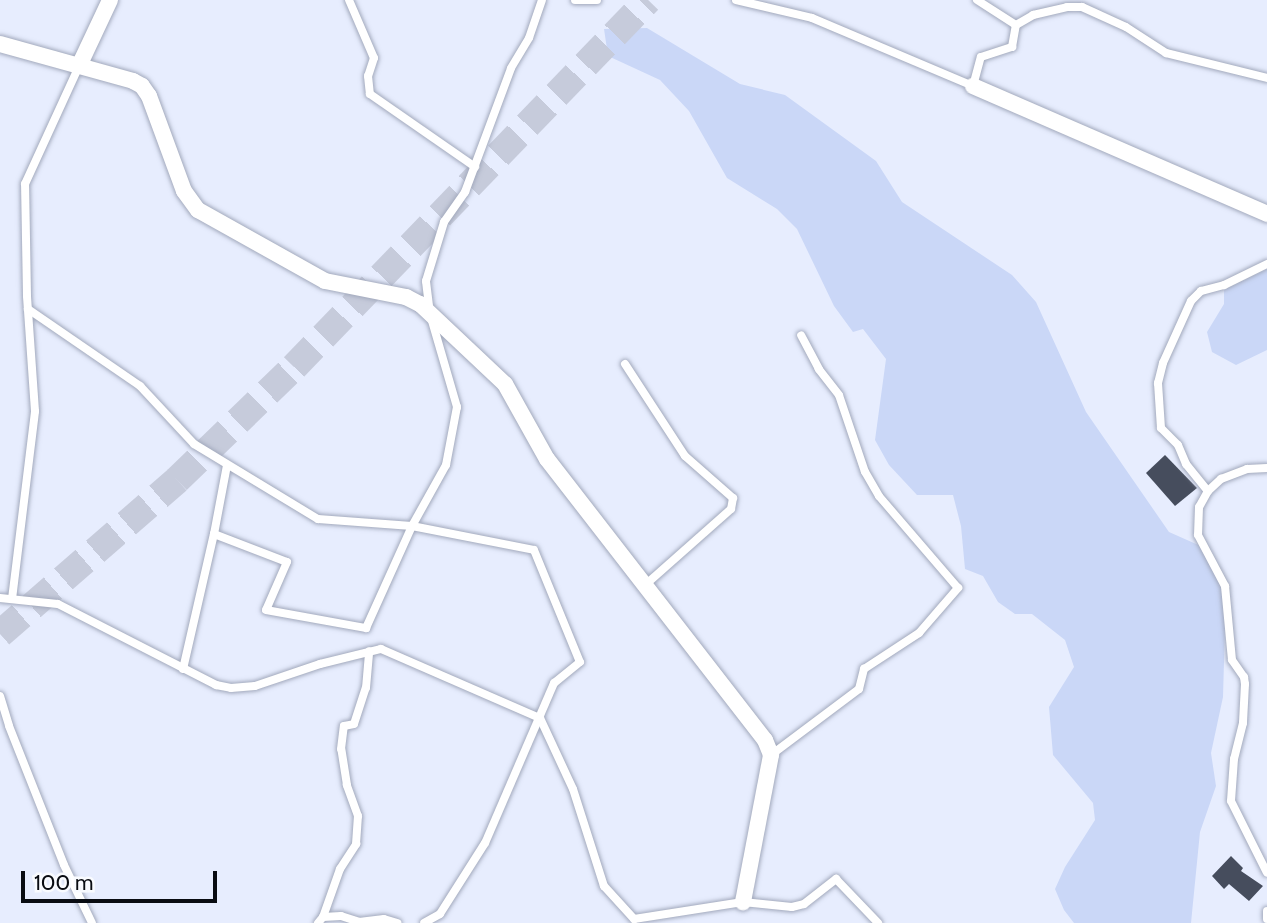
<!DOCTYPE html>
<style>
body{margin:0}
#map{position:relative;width:1267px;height:923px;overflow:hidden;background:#e7edfe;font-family:Cabin,sans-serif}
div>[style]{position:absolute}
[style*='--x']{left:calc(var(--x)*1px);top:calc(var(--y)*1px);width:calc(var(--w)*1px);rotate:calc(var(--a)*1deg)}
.green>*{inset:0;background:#cad7f7}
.building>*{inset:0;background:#464d5d}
.motorway-tunnel>*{height:28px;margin-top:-14px;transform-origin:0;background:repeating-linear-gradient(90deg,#c6cbdb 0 28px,transparent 0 42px)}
.roads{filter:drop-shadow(0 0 2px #a2a9bc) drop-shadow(0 0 2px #a2a9bc)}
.service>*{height:8px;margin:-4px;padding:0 4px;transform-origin:4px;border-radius:4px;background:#fff}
.minor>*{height:16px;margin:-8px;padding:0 8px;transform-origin:8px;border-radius:8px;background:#fff}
span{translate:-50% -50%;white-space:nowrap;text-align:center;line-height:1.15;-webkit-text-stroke:7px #f9fbff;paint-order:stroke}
.scale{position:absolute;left:21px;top:871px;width:196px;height:32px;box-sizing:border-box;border:4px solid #090c12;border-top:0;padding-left:9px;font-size:21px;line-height:24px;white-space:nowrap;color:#090c12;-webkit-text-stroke:5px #f9fbff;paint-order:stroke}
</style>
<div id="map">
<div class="green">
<i style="clip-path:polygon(647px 28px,740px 84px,785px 95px,876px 161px,902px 202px,1012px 275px,1036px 302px,1086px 412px,1169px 532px,1205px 548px,1226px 591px,1223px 697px,1211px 753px,1216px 786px,1200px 832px,1191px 923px,1074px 923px,1064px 910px,1055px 889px,1065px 867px,1095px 820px,1093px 803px,1053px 755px,1049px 707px,1074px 667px,1065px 640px,1032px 614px,1015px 614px,998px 602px,983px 576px,965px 569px,961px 526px,953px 495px,917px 495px,889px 465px,875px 440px,886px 359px,863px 329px,853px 332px,834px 306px,797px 229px,777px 209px,727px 178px,689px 111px,660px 80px,608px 56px,604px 29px)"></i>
<i style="clip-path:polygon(1267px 269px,1267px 350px,1236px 365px,1212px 352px,1207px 332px,1224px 304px,1224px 290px)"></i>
</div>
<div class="building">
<i style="clip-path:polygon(1165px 455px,1197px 488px,1175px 506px,1146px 473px)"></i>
<i style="clip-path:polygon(1231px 856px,1243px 868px,1241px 871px,1263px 886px,1249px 901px,1229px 884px,1224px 889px,1212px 876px)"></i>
</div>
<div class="motorway-tunnel">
<i style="--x:0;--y:634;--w:235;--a:-41"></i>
<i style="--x:177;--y:480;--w:163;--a:-44"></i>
<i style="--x:294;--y:367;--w:510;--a:-46.03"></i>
</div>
<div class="roads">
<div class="service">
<i style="--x:349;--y:0;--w:63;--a:66.7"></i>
<i style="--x:374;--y:58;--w:19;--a:108"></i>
<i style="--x:368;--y:76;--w:18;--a:84"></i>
<i style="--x:370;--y:94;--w:128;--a:34.8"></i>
<i style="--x:575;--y:0;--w:22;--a:0"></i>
<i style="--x:736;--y:0;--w:78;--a:13.3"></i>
<i style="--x:812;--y:18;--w:175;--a:22.9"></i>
<i style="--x:973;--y:86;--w:30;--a:-75"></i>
<i style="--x:981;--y:57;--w:33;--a:-18"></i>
<i style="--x:1012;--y:47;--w:22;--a:-80"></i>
<i style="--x:977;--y:0;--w:46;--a:32.7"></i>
<i style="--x:1016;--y:25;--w:20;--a:-30"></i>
<i style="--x:1033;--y:15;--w:35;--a:-13"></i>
<i style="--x:1067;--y:7;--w:15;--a:0"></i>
<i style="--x:1082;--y:7;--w:48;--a:24.4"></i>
<i style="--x:1126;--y:27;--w:48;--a:33"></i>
<i style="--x:1166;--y:53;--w:104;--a:13.9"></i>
<i style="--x:1267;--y:264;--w:48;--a:154"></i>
<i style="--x:1224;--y:285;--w:24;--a:165"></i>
<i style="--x:1201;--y:291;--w:14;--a:135"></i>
<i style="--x:1191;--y:301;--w:68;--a:114.3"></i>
<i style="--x:1163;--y:363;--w:21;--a:104"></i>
<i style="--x:1158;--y:383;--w:45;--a:86.2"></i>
<i style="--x:1161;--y:428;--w:24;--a:45"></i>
<i style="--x:1178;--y:445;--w:21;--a:67"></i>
<i style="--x:1186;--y:464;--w:35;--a:51"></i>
<i style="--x:1208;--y:491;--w:18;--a:-43"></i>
<i style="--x:1221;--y:479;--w:28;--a:-21"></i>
<i style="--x:1247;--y:469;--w:20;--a:-3"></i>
<i style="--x:28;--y:309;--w:136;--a:34.5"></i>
<i style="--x:140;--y:386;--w:79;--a:47"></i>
<i style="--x:194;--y:444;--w:145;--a:31.2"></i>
<i style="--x:318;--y:519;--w:94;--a:4.3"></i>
<i style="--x:412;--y:526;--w:70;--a:-60.9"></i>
<i style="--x:446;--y:465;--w:59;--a:-79.3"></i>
<i style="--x:457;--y:407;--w:97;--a:-106.2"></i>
<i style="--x:430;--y:314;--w:33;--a:-97"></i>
<i style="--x:426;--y:281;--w:62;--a:-73"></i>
<i style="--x:444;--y:222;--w:37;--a:-55"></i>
<i style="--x:465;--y:192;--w:132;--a:-69.6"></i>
<i style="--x:511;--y:68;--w:35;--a:-59"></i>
<i style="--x:529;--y:38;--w:40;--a:-71.1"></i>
<i style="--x:625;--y:364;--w:110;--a:56.9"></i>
<i style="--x:685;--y:456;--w:64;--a:41.2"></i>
<i style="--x:733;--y:498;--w:11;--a:100"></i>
<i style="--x:731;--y:509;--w:115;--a:138.5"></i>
<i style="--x:1208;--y:491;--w:18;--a:119"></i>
<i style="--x:1199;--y:507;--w:28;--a:92"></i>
<i style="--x:1198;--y:535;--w:58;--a:62.1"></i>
<i style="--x:1225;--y:586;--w:74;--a:84.6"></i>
<i style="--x:1232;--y:660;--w:21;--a:55"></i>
<i style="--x:1244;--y:677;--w:7;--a:82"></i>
<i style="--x:1245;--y:684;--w:39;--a:93"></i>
<i style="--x:1243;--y:723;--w:37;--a:104"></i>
<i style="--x:1234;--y:759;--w:42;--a:94.1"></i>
<i style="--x:1231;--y:801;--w:80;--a:63.4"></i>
<i style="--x:214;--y:534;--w:70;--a:-79.3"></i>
<i style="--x:0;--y:598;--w:58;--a:5.9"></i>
<i style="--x:58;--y:604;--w:178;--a:27.1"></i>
<i style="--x:216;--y:685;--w:15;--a:11"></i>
<i style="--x:231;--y:688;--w:24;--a:-5"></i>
<i style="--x:255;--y:686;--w:69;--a:-18.7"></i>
<i style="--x:320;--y:664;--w:63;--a:-13.8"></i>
<i style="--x:381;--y:649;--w:173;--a:23.5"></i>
<i style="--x:540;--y:718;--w:78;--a:65.1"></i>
<i style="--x:573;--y:789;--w:102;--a:72.3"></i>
<i style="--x:604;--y:886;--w:45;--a:47.7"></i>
<i style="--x:634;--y:919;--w:110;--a:-8.9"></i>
<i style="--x:743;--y:902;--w:49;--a:5.8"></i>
<i style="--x:792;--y:907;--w:12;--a:-14"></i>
<i style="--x:804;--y:904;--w:41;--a:-38"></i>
<i style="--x:836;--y:879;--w:61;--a:46.3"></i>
<i style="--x:12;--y:599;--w:189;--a:-83"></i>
<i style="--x:35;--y:411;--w:115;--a:-94"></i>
<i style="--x:27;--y:296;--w:112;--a:-91"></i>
<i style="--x:25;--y:184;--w:130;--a:-65.4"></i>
<i style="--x:183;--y:669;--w:139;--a:-77.1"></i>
<i style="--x:214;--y:534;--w:78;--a:21"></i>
<i style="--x:287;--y:562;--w:52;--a:113.6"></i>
<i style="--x:266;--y:610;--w:102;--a:10.2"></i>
<i style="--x:366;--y:628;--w:112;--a:-65.7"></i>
<i style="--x:412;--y:526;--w:124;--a:11.1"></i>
<i style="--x:534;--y:550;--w:121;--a:67.7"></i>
<i style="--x:580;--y:662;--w:33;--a:141"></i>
<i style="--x:554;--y:683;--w:174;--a:113.3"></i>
<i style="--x:485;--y:843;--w:84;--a:122.4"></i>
<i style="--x:440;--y:914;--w:18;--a:151"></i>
<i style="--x:0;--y:696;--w:31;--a:73"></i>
<i style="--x:9;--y:726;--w:149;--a:68.4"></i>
<i style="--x:64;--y:865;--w:64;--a:64.2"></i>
<i style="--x:771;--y:755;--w:110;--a:-36.9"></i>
<i style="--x:859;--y:689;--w:21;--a:-76"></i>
<i style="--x:864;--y:669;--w:66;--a:-33.2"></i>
<i style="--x:919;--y:633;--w:60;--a:-49.1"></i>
<i style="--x:958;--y:588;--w:121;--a:-130.7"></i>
<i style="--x:879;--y:496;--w:28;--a:-120"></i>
<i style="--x:865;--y:472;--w:81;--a:-108.7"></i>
<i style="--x:839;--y:395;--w:33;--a:-128"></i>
<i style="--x:819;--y:369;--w:38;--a:-118"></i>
<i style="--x:1267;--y:911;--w:8;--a:90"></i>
<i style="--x:323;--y:917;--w:18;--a:-3"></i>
<i style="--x:341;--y:916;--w:19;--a:18"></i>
<i style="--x:359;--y:922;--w:25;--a:-7"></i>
<i style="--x:384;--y:919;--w:14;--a:17"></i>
<i style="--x:318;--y:923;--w:8;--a:-50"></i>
<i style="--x:323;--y:917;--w:51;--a:-70.5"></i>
<i style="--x:340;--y:869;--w:30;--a:-57"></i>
<i style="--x:356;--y:844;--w:28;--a:-86"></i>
<i style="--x:358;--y:816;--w:33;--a:-110"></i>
<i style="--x:347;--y:785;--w:36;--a:-99"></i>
<i style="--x:341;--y:749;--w:23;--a:-83"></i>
<i style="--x:344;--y:726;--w:10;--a:-11"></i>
<i style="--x:354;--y:724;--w:38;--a:-72"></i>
<i style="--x:366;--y:688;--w:37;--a:-85"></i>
</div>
<div class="minor">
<i style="--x:0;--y:44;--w:138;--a:15.5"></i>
<i style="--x:133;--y:81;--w:10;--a:29"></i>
<i style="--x:142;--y:86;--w:12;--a:55"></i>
<i style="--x:149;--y:96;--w:101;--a:69.8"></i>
<i style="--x:184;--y:191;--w:24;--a:54"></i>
<i style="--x:198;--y:210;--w:145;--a:29.2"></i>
<i style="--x:325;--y:281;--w:83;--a:11.2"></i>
<i style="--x:406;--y:297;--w:16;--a:27"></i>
<i style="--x:420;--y:304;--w:117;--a:43.3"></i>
<i style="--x:505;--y:384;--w:86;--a:60.8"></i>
<i style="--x:547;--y:459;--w:356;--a:52.2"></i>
<i style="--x:765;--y:740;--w:16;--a:68"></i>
<i style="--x:771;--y:755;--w:150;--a:100.8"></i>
<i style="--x:79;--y:66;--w:73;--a:-64.8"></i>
<i style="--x:973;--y:86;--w:321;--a:23.5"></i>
</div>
</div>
<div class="scale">100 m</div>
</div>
